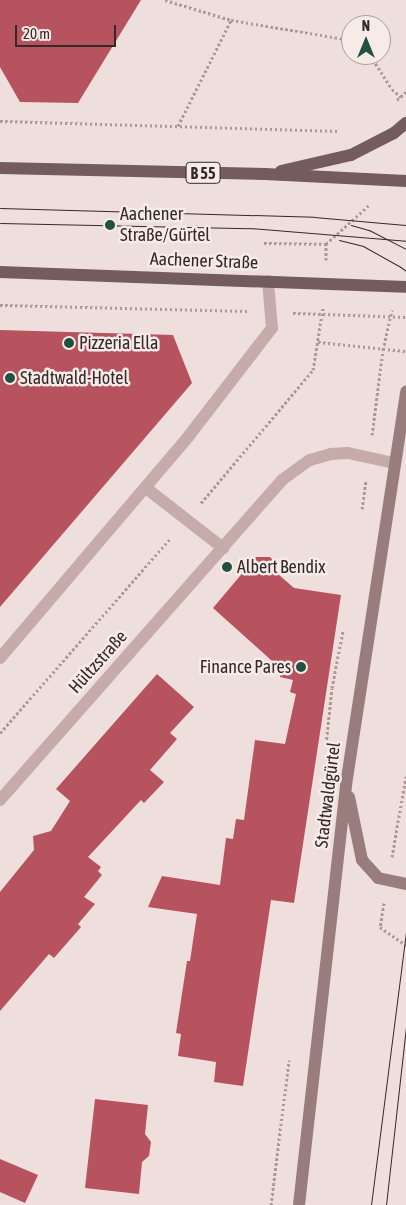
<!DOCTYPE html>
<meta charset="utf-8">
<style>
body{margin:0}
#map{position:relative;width:406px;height:1205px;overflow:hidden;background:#efdfdc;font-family:"Asap Condensed",sans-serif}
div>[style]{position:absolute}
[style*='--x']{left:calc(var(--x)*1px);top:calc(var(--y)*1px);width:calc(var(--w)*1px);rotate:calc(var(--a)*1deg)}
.building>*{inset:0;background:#b7525f}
.path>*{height:3px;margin-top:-1.5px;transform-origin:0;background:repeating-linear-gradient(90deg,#b19694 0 2.5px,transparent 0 5px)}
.street>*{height:12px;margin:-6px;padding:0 6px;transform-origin:6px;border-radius:6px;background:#c5acaa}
.secondary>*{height:12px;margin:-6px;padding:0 6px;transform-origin:6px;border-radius:6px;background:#997c7c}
.primary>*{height:12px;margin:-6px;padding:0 6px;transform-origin:6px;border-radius:6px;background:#745b5c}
.tram>*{height:1px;margin:-0.5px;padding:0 0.5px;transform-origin:0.5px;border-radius:0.5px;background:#342829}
.dots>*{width:14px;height:14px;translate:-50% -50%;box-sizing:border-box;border:2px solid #f7ebe8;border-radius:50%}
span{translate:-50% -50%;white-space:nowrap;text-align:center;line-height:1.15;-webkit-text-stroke:5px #f7ebe8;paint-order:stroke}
.shield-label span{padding:1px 4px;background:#f7ebe8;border:1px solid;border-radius:4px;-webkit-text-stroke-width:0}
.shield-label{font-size:16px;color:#342829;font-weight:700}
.poi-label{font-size:18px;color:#342829}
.left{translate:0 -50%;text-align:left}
.right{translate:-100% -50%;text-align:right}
.street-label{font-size:18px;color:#342829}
.north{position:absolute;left:341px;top:15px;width:50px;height:50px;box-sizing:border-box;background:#f7ebe8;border:1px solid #a99d9c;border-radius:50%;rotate:0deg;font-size:14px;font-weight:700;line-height:20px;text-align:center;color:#342829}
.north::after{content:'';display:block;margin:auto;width:18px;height:22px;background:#235042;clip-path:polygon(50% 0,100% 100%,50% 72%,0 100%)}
.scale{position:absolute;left:15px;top:25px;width:101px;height:22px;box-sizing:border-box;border:2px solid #342829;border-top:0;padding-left:6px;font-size:15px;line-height:18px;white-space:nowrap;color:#342829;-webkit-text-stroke:4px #f7ebe8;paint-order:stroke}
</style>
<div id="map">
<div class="building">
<i style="clip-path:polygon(0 0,141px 0,78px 103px,20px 102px,0 67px)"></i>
<i style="clip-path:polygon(0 330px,173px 335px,192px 383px,0 607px)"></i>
<i style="clip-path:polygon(256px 557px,270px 557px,277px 565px,278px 574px,294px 588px,341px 595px,294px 903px,271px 900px,243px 1086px,214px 1082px,216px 1062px,178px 1056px,181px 1034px,176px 1033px,187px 961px,190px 961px,197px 914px,148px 907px,162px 876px,220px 885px,226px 838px,233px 839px,236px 819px,244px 820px,255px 740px,285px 744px,296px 694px,290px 692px,293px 680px,280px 677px,281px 669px,213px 608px)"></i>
<i style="clip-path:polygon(157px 674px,194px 707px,170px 733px,177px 739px,150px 770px,164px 782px,144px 803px,141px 800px,88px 857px,101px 867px,98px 871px,102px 875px,84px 897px,95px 904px,78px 924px,81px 927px,54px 958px,49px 954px,0 1011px,0 892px,34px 850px,33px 836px,51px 831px,70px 801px,56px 789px)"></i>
<i style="clip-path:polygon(95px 1099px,148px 1105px,145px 1134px,151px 1142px,149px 1156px,142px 1162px,139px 1194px,85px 1188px)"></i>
<i style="clip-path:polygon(0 1159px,38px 1175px,25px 1203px,0 1192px)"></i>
</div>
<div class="path">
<i style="--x:165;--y:0;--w:69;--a:16.9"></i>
<i style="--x:370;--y:55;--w:40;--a:57.1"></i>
<i style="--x:392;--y:89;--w:12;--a:42"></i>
<i style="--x:397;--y:100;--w:12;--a:-42"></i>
<i style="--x:0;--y:121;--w:339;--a:1.7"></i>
<i style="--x:178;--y:126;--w:119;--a:-63.4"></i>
<i style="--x:231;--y:20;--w:122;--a:9.5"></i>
<i style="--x:264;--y:243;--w:62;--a:0.9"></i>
<i style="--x:326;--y:260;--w:16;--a:-90"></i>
<i style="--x:326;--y:244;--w:58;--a:-42.2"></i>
<i style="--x:0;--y:305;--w:247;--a:1.4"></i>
<i style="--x:293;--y:313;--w:113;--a:2"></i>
<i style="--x:318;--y:342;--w:88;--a:5.8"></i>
<i style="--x:372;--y:435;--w:86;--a:-82.6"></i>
<i style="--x:383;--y:350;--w:41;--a:-77.3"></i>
<i style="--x:201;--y:503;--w:174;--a:-49.9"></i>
<i style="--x:313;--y:370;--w:63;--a:-80.8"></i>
<i style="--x:362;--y:509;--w:28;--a:-82"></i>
<i style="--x:0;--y:733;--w:259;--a:-48.8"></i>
<i style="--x:326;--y:744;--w:56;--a:-83.9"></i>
<i style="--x:332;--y:688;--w:58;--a:-79.1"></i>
<i style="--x:392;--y:857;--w:82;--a:-80.2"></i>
<i style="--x:384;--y:903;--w:24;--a:99"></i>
<i style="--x:380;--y:927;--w:32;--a:35"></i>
<i style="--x:271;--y:1205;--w:146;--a:-82.9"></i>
</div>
<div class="street">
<i style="--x:146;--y:488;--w:98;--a:37.9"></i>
<i style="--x:0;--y:658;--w:290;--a:-49.6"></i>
<i style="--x:188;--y:437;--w:138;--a:-52.4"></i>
<i style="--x:272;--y:328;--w:47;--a:-94.9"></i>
<i style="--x:0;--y:800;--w:427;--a:-48.6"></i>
<i style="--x:282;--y:480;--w:34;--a:-36"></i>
<i style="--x:310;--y:460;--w:22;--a:-16"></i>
<i style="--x:331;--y:454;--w:17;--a:-3"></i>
<i style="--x:348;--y:453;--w:47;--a:12.3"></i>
</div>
<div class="secondary">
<i style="--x:349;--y:797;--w:64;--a:78.3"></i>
<i style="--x:362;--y:860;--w:24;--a:48"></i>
<i style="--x:378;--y:878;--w:29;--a:12"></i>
<i style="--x:299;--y:1205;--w:423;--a:-83.6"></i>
<i style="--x:346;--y:785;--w:398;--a:-81.3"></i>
</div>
<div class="primary">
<i style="--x:0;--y:168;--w:265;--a:1.3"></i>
<i style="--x:265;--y:174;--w:141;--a:2.8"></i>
<i style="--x:281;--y:171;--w:72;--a:-12.9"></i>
<i style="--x:351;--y:155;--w:48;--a:-27.1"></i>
<i style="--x:394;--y:133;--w:16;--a:-40"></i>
<i style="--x:0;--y:272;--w:406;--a:2.1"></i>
</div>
<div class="tram">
<i style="--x:0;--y:208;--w:314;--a:1.6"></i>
<i style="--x:314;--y:217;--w:92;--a:5"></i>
<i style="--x:0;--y:223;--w:249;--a:1.2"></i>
<i style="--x:249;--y:228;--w:158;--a:4.7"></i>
<i style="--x:351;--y:225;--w:19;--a:16"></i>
<i style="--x:369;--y:230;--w:42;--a:27.2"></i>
<i style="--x:339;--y:240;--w:25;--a:14"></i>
<i style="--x:363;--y:246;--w:41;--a:29.1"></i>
<i style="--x:399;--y:266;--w:9;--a:36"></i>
<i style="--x:371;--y:1205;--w:277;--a:-82.7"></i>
<i style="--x:386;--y:1205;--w:179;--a:-83.6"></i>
</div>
<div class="dots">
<i style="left:110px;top:225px;background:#235042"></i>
<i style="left:69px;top:343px;background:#235042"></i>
<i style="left:10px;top:378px;background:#235042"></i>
<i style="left:227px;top:567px;background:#235042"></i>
<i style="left:301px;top:667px;background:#235042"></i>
</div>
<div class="shield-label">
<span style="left:203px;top:173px">B 55</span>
</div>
<div class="poi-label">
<span class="left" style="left:120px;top:225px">Aachener<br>Straße/Gürtel</span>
<span class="left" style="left:79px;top:343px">Pizzeria Ella</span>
<span class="left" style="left:20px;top:378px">Stadtwald-Hotel</span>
<span class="left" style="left:237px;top:567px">Albert Bendix</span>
<span class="right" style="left:291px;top:667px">Finance Pares</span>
</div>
<div class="street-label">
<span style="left:204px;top:261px;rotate:2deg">Aachener Straße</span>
<span style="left:98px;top:662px;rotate:-48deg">Hültzstraße</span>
<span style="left:328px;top:795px;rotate:-83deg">Stadtwaldgürtel</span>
</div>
<div class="north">N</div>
<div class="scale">20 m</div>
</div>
